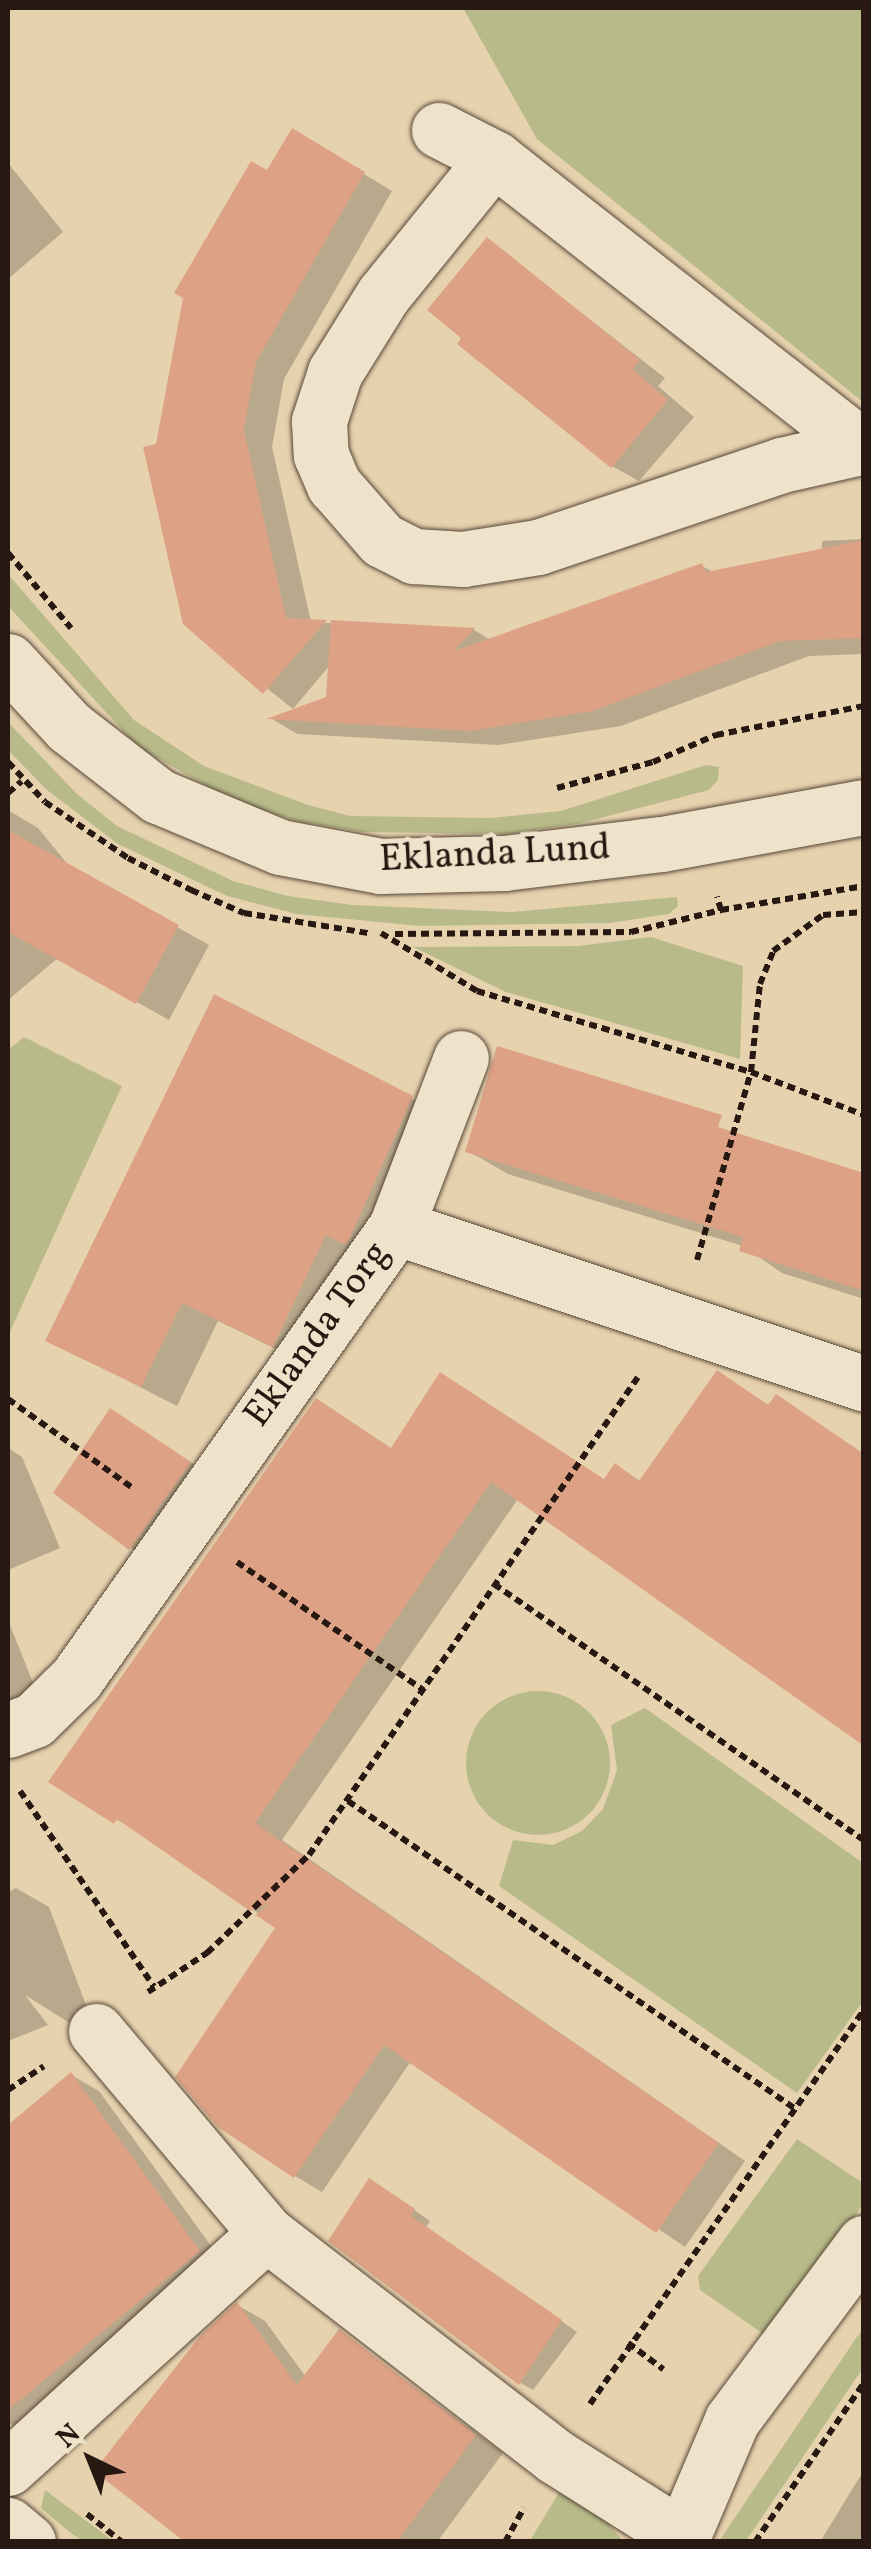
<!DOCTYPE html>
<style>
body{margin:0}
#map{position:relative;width:871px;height:2549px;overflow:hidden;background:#e7d2af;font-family:Vollkorn,serif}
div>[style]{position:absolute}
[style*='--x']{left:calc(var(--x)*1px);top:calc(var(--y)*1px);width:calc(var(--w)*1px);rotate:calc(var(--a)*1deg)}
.green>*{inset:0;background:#b8bb89}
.round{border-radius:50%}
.shadow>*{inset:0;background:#0003}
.building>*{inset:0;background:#dda286}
.path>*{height:6px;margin-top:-3px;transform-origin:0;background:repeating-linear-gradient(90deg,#271911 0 8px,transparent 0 13px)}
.roads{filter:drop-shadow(0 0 2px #574738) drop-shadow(0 0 2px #574738)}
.minor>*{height:55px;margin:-27.5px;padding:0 27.5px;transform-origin:27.5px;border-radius:27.5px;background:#efe2cb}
span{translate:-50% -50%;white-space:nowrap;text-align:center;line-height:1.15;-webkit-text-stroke:9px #efe2cb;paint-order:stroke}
.street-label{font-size:38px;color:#271911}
.frame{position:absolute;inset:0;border:10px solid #271911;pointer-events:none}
.north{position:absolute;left:40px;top:2409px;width:100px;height:100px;-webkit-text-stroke:8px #efe2cb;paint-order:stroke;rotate:317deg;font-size:28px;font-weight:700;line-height:40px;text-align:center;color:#271911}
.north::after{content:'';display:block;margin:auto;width:35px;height:45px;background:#271911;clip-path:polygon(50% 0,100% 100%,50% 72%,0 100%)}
</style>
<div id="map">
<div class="green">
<i style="clip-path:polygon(463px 8px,863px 8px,863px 402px,537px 139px)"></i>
<i style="clip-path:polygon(8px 574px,134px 720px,204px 766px,308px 805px,350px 816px,491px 818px,561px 811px,706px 765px,719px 767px,718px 780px,709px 790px,577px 824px,506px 834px,363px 832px,296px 821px,232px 800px,138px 747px,8px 606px)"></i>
<i style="clip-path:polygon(8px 722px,77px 794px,117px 826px,233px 881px,288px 896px,352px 905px,512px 912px,677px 897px,678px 906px,669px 914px,610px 923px,420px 926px,297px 914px,227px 896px,118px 844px,47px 790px,8px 750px)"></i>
<i style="clip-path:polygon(651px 937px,743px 966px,740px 1059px,506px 992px,413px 947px,578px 946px)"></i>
<i style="clip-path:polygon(24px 1037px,122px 1086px,8px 1336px,8px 1050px)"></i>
<i class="round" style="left:466px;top:1691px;width:144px;height:144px"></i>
<i style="clip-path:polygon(645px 1708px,863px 1863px,863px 2001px,797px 2093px,499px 1886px,513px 1840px,553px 1845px,582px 1831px,603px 1809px,617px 1770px,611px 1725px)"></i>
<i style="clip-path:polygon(797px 2139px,863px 2183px,863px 2204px,776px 2331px,766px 2336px,700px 2290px,698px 2276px)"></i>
<i style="clip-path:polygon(863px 2328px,863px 2368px,746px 2541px,719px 2541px)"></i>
<i style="clip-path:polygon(45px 2490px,112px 2540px,113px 2541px,83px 2541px,72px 2534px,41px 2508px)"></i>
<i style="clip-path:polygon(560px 2491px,602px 2516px,623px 2541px,529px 2542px)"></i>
</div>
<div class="shadow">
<i style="clip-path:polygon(292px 131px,392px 191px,284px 379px,272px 447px,311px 622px,474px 630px,492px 641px,702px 566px,715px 573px,822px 551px,822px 541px,864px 539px,864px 654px,809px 656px,621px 726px,498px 745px,297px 734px,272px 719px,328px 699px,330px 665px,293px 709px,185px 623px,158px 446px,268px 173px)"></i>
<i style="clip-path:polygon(8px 163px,63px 232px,8px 279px)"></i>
<i style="clip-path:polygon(488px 240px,665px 378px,658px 386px,694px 417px,639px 481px,612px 466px)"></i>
<i style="clip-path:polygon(8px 810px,38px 828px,70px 867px,209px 945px,169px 1020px,58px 958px,8px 1000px)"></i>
<i style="clip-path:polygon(412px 1099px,447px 1119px,309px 1365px,218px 1321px,177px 1406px,56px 1344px)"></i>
<i style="clip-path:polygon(626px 1099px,864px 1175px,864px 1299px,782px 1273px,743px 1246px,508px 1174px,468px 1151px)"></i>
<i style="clip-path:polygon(718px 1373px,770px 1406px,777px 1397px,864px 1454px,518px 1499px,282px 1840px,745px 2161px,685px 2247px,411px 2061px,322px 2192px,295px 2176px,279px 1928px,136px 1829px,100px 1812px,393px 1450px,606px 1481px,616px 1467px,642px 1482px)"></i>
<i style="clip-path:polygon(128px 1421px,207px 1473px,147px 1557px,131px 1548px)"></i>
<i style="clip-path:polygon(8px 1448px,22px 1457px,60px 1548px,8px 1570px)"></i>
<i style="clip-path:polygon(8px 1620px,43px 1708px,8px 1722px)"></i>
<i style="clip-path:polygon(16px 1888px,49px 1907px,100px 2042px,25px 1995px,48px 2025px,8px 2041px,8px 1892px)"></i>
<i style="clip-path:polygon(71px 2075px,99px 2091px,227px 2268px,26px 2433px,8px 2422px,8px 2128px)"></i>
<i style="clip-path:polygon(387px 2191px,430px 2221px,426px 2227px,577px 2332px,533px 2390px,517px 2381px)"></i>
<i style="clip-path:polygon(237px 2305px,265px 2321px,306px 2377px,340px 2332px,503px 2453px,437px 2542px,189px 2542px)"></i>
<i style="clip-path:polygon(864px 2470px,864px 2542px,820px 2542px)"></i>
</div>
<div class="building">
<i style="clip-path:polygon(292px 128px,365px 172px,256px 362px,244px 430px,286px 618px,327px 620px,263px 694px,183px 624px,143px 447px,156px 444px,183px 298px,174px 293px,251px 161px,267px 170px)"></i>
<i style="clip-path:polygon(487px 237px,640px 360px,633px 369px,668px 400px,611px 468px,457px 344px,461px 338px,427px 310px)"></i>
<i style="clip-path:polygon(864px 540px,864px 638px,780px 641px,593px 711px,470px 731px,266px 719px,326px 697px,331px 620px,475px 628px,454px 651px,702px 563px,706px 572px)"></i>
<i style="clip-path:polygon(8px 830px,179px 925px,136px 1004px,8px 932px)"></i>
<i style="clip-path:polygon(214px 994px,413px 1096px,349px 1240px,345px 1245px,326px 1235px,273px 1347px,182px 1303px,141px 1387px,45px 1341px)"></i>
<i style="clip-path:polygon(497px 1046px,722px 1115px,718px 1127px,864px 1173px,864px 1291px,739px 1251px,743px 1237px,465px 1152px)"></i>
<i style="clip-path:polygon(717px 1370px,768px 1405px,776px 1394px,864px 1454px,864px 1746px,491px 1482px,255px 1823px,719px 2143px,656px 2233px,384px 2045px,294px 2178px,218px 2127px,175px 2077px,275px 1928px,256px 1915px,269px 1904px,250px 1911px,117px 1819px,114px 1824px,48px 1782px,316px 1398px,391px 1448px,440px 1372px,604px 1479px,615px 1463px,639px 1481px)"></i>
<i style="clip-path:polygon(110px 1408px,191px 1462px,129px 1550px,53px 1493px)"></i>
<i style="clip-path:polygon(71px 2072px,200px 2251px,8px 2410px,8px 2125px)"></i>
<i style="clip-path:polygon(369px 2178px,415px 2209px,411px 2216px,562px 2320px,519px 2385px,328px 2241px)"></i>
<i style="clip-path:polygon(237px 2302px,297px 2385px,339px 2329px,476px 2435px,397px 2542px,185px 2542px,94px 2471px,200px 2336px)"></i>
</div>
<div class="path">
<i style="--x:8;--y:553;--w:98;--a:50"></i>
<i style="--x:8;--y:762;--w:54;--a:47.2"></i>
<i style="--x:45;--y:802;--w:100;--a:34"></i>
<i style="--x:128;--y:858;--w:71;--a:26.9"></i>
<i style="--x:191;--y:890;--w:58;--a:23.5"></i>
<i style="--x:244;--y:913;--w:126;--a:9.2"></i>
<i style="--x:557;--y:788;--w:99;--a:-15.2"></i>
<i style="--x:653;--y:762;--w:69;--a:-23.2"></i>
<i style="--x:716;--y:735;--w:151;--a:-11.1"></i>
<i style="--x:8;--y:793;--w:18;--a:-41"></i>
<i style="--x:721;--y:910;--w:145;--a:-9.5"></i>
<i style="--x:381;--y:933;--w:112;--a:31.1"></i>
<i style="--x:477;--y:991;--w:286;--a:16.5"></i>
<i style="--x:751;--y:1072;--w:121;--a:20.8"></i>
<i style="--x:395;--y:934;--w:236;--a:-0.5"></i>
<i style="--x:631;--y:932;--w:93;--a:-13.7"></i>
<i style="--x:721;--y:910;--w:14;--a:-107"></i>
<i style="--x:697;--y:1260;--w:196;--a:-74"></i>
<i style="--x:751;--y:1072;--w:88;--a:-84.2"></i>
<i style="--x:760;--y:984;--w:35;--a:-68"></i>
<i style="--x:773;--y:951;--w:62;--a:-35.8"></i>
<i style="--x:823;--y:915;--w:41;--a:-4.2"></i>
<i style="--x:8;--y:1399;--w:153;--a:35.5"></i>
<i style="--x:237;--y:1562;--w:226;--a:34.5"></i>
<i style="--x:494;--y:1584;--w:450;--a:34.7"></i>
<i style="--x:20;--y:1791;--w:237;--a:55.6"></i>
<i style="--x:348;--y:1801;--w:541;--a:34.54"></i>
<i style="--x:148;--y:1992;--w:71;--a:-33.5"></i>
<i style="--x:207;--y:1953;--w:141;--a:-43.9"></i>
<i style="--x:309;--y:1855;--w:580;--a:-55.46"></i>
<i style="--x:8;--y:2090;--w:43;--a:-33.7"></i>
<i style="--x:628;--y:2343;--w:44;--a:36.6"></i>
<i style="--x:590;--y:2404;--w:480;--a:-55.2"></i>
<i style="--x:87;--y:2514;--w:45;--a:38.7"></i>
<i style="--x:505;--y:2542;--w:39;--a:-61"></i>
<i style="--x:755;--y:2542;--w:193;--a:-55.6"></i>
</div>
<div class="roads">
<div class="minor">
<i style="--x:439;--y:130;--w:62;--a:27"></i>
<i style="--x:494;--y:158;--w:470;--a:38.1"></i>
<i style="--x:494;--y:158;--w:176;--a:129"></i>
<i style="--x:383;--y:295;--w:91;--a:121.9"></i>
<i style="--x:335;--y:372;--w:52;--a:108.1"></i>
<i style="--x:319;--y:421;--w:34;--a:87"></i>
<i style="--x:321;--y:455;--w:33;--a:67"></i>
<i style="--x:334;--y:485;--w:73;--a:48.9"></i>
<i style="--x:382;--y:540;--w:36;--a:27"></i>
<i style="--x:414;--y:556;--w:49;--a:3.5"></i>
<i style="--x:463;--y:559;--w:76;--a:-9.1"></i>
<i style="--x:538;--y:547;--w:256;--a:-18.6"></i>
<i style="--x:781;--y:465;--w:82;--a:-12.7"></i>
<i style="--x:8;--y:661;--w:90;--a:47.3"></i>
<i style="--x:69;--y:727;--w:113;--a:37.8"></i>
<i style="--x:158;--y:796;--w:132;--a:22.7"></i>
<i style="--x:280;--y:847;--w:103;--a:10.7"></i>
<i style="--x:381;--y:866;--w:123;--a:-1.4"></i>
<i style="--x:504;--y:863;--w:159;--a:-6.9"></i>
<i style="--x:662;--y:844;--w:205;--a:-10.4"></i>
<i style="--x:396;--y:1227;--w:494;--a:18.5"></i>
<i style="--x:8;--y:1730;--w:28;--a:-21"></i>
<i style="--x:34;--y:1720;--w:59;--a:-44.3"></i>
<i style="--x:76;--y:1679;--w:554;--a:-54.7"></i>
<i style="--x:396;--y:1227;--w:181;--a:-69"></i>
<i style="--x:96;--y:2031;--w:264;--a:49.9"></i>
<i style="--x:266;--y:2233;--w:366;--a:37.7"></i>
<i style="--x:556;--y:2457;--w:150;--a:32.2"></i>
<i style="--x:8;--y:2468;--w:349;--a:-42.3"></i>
<i style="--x:8;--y:2525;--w:26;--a:40"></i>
<i style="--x:680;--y:2542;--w:133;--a:-66.9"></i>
<i style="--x:732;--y:2420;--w:221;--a:-53.3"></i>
</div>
</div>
<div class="street-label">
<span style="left:495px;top:855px;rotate:-3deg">Eklanda Lund</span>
<span style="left:318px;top:1335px;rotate:-54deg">Eklanda Torg</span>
</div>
<div class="frame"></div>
<div class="north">N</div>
</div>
